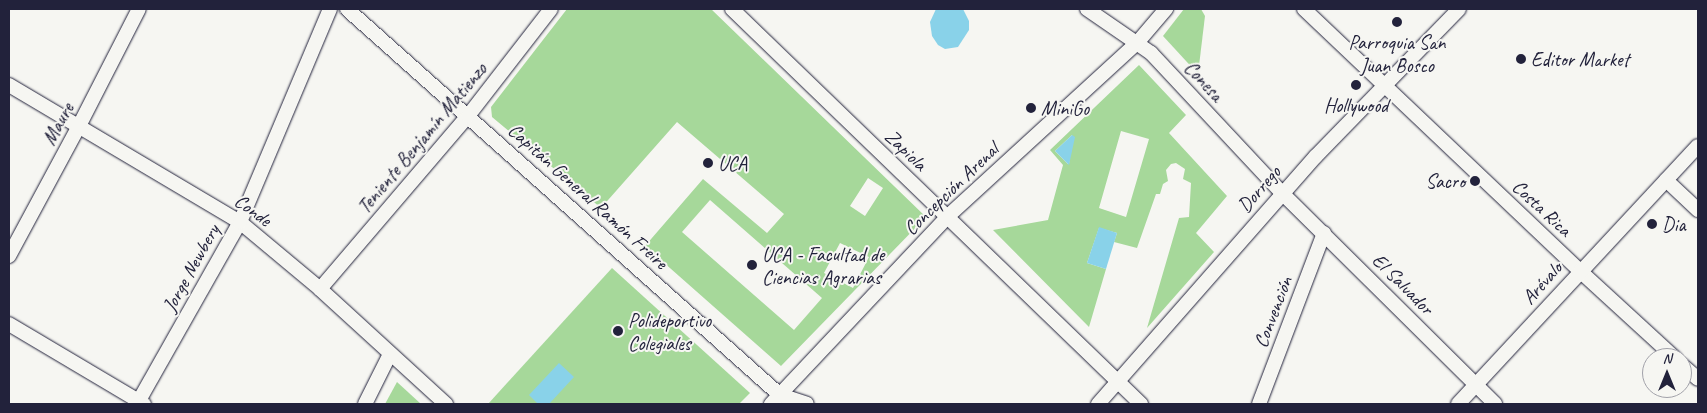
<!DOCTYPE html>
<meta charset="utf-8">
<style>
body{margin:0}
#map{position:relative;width:1707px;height:413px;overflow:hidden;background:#f6f6f2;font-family:Caveat,sans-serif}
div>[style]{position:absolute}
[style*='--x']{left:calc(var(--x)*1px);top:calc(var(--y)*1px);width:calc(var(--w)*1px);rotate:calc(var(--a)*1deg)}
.green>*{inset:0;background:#a6d89a}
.water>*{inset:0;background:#89d2e9}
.roads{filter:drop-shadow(0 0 1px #22223b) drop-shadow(0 0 1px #22223b)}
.minor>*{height:14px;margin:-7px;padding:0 7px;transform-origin:7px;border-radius:7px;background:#f6f6f2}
.dots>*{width:14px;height:14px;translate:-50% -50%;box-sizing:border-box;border:2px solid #f6f6f2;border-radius:50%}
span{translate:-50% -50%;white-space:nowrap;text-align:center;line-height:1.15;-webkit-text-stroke:4px #f6f6f2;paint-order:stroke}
.poi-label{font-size:20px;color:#22223b}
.left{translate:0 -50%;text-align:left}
.right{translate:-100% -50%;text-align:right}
.street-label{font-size:20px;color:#22223b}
.frame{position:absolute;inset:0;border:10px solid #22223b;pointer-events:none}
.north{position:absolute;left:1642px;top:348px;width:50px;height:50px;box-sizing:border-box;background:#f6f6f2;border:1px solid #a1a1a9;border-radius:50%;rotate:0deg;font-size:14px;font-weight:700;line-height:20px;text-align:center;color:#22223b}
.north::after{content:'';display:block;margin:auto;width:18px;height:22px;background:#22223b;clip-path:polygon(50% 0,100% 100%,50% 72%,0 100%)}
</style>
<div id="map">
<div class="green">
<i style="clip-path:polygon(evenodd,567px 9px,711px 9px,926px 217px,781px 366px,645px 246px,703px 179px,767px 233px,784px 214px,677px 122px,601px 208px,492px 117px,491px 107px,567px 9px,868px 178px,883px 188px,865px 216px,850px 206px,868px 178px,567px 9px,710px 200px,822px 298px,794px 330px,682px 232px,710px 200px,567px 9px,840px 243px,869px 257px,853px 288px,824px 273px,840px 243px)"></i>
<i style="clip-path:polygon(1184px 9px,1201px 9px,1205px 16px,1198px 74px,1163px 36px)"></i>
<i style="clip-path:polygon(evenodd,1139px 65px,1186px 115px,1169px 133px,1227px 196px,1196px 233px,1214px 252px,1147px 328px,1179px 218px,1189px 217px,1191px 183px,1183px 179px,1185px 169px,1176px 163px,1171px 164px,1166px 170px,1168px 181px,1163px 184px,1160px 194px,1156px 194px,1137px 248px,1114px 242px,1117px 233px,1099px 228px,1087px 263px,1106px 269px,1089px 327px,993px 230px,1048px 220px,1063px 165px,1050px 150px,1139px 65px,1121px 131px,1149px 139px,1126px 217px,1099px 208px,1121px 131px,1139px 65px,1072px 135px,1069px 164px,1068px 164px,1055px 151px,1072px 135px)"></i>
<i style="clip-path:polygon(612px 268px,750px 393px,739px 404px,488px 404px)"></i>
<i style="clip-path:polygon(397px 382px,421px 404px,385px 404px)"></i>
</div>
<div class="water">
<i style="clip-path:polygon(936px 9px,963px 9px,969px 21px,969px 30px,958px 47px,945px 49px,938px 45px,932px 36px,930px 22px)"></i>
<i style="clip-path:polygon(1072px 135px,1075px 137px,1069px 165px,1055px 151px)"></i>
<i style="clip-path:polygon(1099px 227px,1117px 233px,1106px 269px,1087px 263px)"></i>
<i style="clip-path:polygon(559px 363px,574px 377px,549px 404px,538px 404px,529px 395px)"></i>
</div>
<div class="roads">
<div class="minor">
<i style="--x:347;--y:9;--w:580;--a:41.72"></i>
<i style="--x:780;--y:395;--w:28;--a:18"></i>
<i style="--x:732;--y:9;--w:569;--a:44"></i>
<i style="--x:1087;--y:9;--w:78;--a:34.5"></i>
<i style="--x:1151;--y:53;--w:192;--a:46.9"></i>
<i style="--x:1282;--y:193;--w:300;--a:44.7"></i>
<i style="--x:1304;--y:9;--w:381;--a:43.5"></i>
<i style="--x:1580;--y:271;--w:129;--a:42.5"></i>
<i style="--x:9;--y:85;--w:269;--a:30.7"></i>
<i style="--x:240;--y:222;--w:104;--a:39.9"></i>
<i style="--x:320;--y:289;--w:171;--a:42.4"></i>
<i style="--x:1666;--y:180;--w:44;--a:43.2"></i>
<i style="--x:9;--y:256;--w:148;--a:-61.7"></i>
<i style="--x:79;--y:126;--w:131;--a:-62.9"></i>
<i style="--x:320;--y:289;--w:228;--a:-49.5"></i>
<i style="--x:468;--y:116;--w:135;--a:-52.2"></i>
<i style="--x:9;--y:324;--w:157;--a:30.7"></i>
<i style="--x:1682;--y:365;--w:21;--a:41"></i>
<i style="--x:137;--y:404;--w:209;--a:-60.5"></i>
<i style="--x:240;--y:222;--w:231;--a:-67.1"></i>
<i style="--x:365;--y:404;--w:56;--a:-63.4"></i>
<i style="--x:771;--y:404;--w:257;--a:-46.7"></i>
<i style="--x:947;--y:217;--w:258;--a:-42.5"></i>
<i style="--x:1137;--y:43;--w:45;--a:-49.5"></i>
<i style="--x:1098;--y:404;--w:330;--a:-48.7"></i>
<i style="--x:1316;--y:156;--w:205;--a:-45.8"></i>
<i style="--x:1259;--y:404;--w:183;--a:-69.2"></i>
<i style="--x:1458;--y:404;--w:352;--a:-47.1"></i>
</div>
</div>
<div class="dots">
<i style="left:1397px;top:22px;background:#22223b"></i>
<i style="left:1521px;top:59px;background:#22223b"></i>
<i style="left:1356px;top:85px;background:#22223b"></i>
<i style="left:1031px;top:108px;background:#22223b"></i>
<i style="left:708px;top:163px;background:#22223b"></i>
<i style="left:1475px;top:181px;background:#22223b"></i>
<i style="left:1652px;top:224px;background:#22223b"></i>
<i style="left:752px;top:265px;background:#22223b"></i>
<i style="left:618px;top:331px;background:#22223b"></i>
</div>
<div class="poi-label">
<span style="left:1397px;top:54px">Parroquia San<br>Juan Bosco</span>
<span class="left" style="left:1531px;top:59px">Editor Market</span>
<span style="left:1356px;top:105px">Hollywood</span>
<span class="left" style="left:1041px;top:108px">MiniGo</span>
<span class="left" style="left:718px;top:163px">UCA</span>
<span class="right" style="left:1465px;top:181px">Sacro</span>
<span class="left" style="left:1662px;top:224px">Dia</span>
<span class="left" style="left:762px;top:266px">UCA - Facultad de<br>Ciencias Agrarias</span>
<span class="left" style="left:628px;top:332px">Polideportivo<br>Colegiales</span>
</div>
<div class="street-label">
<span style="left:1204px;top:81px;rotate:47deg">Conesa</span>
<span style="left:58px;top:124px;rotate:-62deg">Maure</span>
<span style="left:422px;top:138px;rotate:-50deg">Teniente Benjamín Matienzo</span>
<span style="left:906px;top:150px;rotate:44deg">Zapiola</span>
<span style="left:951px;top:189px;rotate:-44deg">Concepción Arenal</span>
<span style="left:1259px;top:189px;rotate:-49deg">Dorrego</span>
<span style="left:588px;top:196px;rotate:42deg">Capitán General Ramón Freire</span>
<span style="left:1542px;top:208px;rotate:43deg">Costa Rica</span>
<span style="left:253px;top:210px;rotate:36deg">Conde</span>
<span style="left:191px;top:268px;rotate:-61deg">Jorge Newbery</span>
<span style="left:1542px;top:283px;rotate:-48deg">Arévalo</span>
<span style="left:1403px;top:284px;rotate:45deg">El Salvador</span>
<span style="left:1273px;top:312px;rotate:-69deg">Convención</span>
</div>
<div class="frame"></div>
<div class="north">N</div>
</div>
